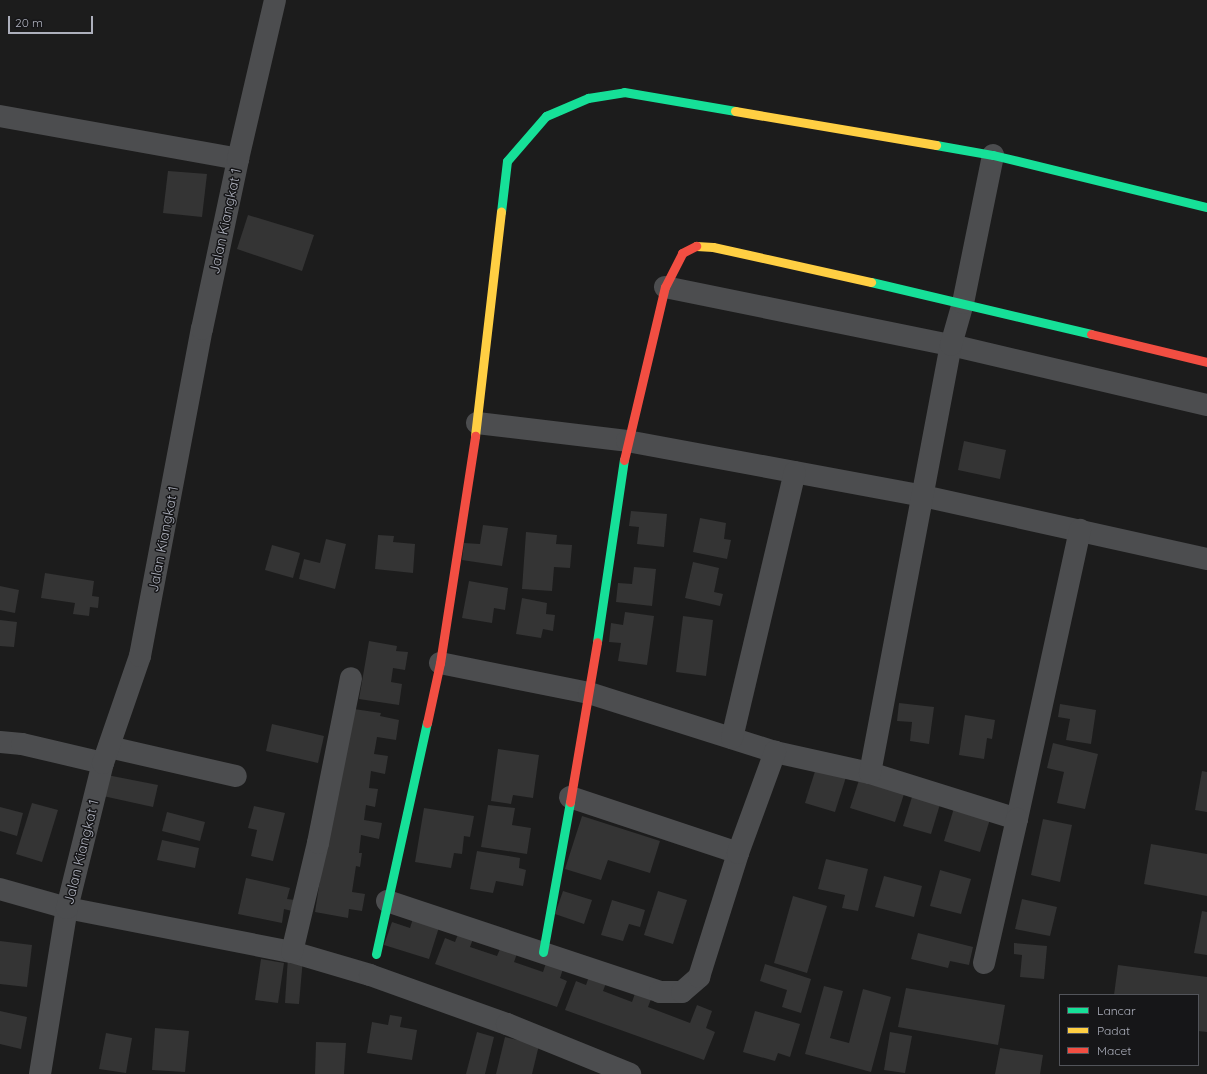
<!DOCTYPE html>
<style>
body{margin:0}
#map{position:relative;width:1207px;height:1074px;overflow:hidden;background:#1c1c1c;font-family:Quicksand,sans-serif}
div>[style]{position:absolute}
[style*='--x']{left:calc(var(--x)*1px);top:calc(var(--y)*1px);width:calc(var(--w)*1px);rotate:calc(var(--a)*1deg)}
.building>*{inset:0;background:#343434}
.street>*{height:22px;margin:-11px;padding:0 11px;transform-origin:11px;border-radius:11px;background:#4c4d4f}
.fast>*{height:9px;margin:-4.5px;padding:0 4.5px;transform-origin:4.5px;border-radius:4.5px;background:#16e098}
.slow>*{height:9px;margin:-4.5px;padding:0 4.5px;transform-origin:4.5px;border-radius:4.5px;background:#ffcf43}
.jam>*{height:9px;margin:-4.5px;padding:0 4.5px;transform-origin:4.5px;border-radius:4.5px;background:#f24e42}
span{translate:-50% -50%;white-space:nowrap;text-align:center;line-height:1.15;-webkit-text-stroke:3px #161618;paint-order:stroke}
.street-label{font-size:14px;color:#adb0bc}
.legend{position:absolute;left:1059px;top:994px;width:140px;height:72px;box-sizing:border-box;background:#161618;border:1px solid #52545a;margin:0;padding:5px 7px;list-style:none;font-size:12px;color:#adb0bc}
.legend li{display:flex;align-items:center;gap:8px;height:20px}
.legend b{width:20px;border:1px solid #52545a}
.scale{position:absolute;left:8px;top:16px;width:85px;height:18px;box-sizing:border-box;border:2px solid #adb0bc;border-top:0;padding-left:5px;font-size:12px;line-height:14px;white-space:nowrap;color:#adb0bc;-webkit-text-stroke:3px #161618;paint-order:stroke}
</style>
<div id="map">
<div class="building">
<i style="clip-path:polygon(168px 171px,207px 174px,202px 217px,163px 213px)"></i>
<i style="clip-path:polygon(248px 215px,314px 235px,302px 271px,237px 249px)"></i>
<i style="clip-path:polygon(964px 441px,1006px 450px,1000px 479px,958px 470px)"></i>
<i style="clip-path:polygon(631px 511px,667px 514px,664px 547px,637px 544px,639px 527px,629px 526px)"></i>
<i style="clip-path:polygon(700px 518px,726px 523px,724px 539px,731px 540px,727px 559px,693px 552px)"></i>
<i style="clip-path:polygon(483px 525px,508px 528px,502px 566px,462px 560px,464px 543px,480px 544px)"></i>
<i style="clip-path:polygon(526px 532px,557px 535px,556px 544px,572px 545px,570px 568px,554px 567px,552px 591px,522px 589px)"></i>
<i style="clip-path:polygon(378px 535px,394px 536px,393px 542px,415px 544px,413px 573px,375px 569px)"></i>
<i style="clip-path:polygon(326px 539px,346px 544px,335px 589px,299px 579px,304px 559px,320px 563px)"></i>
<i style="clip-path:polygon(272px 545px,300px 553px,293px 578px,265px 570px)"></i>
<i style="clip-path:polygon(693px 562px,719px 568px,714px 592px,723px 594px,720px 606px,685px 598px)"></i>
<i style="clip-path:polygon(634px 567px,656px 569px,652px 606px,616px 602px,618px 583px,632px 584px)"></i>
<i style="clip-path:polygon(45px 573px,94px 581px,92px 596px,99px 597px,98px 608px,90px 607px,89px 616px,73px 614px,75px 603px,41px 598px)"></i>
<i style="clip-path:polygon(469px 581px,508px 588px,505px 610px,494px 608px,492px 623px,462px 618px)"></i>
<i style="clip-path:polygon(0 586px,19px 590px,15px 613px,0 610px)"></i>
<i style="clip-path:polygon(522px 598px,547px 603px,546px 614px,555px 615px,553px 631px,543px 629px,541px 638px,516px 634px)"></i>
<i style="clip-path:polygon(625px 612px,654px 616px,647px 665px,618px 661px,621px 643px,609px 642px,611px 623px,623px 625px)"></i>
<i style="clip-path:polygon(683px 616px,713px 620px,706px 676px,676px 672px)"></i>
<i style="clip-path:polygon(0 620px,17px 622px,14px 647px,0 646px)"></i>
<i style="clip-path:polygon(369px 641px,397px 646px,396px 651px,408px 652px,405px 670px,393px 668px,391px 682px,402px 684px,399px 705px,359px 699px)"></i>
<i style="clip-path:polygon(899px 703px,934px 707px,929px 744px,910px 741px,912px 722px,897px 721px)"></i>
<i style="clip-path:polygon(1060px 704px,1096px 710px,1091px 744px,1066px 740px,1070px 719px,1058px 717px)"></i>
<i style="clip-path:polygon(347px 708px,381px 713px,380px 716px,399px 720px,396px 740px,377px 737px,374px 754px,388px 756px,385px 774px,371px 771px,369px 788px,378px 789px,375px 807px,366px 805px,364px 820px,382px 823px,379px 839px,361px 835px,359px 853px,362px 853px,360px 867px,356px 866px,352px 892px,365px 894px,362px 911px,349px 909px,348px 918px,315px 912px)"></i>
<i style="clip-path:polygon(965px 715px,995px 720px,992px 739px,987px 738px,984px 759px,959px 755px)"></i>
<i style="clip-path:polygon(272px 724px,324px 736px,318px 763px,266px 751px)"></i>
<i style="clip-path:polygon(1053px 743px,1098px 754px,1085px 809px,1057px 803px,1064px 772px,1047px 768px)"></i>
<i style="clip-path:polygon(498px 749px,539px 755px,533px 798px,513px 795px,511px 804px,491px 801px)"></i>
<i style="clip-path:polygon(816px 768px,846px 777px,835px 812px,805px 803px)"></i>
<i style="clip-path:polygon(1202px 771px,1207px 772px,1207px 812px,1195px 810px)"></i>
<i style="clip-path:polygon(107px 775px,158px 785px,153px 807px,103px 796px)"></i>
<i style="clip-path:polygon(859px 780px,904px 794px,895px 822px,850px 808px)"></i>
<i style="clip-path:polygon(912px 797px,941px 801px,931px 834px,903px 826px)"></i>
<i style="clip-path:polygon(32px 803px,58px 810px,42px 862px,16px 854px)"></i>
<i style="clip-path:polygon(488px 805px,515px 808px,512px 825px,531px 828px,527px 854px,481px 847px)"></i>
<i style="clip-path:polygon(254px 806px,285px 813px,273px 861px,251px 856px,257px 830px,248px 828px)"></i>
<i style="clip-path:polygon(0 807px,23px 813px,17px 836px,0 831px)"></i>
<i style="clip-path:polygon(424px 808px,474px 816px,470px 837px,464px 836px,462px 854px,454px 853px,451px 868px,415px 862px)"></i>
<i style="clip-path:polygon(954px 808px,990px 819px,980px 852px,944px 841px)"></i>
<i style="clip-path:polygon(167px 812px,205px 822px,200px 841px,162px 831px)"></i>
<i style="clip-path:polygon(582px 816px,660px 841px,650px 873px,608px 860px,601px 880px,565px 869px)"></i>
<i style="clip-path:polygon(1043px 819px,1072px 825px,1060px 882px,1031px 875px)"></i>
<i style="clip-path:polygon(162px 840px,199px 848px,195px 868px,157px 860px)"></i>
<i style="clip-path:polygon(1151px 844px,1207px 854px,1207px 896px,1144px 884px)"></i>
<i style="clip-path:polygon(477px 851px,520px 858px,519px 868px,526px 870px,523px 886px,496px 881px,493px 893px,470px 889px)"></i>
<i style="clip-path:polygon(826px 859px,868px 869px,858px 911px,842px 908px,845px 895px,818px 889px)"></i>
<i style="clip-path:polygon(940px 870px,971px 879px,961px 914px,930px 906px)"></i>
<i style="clip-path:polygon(884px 876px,922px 886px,914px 917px,875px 907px)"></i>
<i style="clip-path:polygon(246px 878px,290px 888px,287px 899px,295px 900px,292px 911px,284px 909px,282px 923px,238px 914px)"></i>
<i style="clip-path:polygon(563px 891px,592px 900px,584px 924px,555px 914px)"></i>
<i style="clip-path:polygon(658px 891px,687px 900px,673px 944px,644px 935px)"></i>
<i style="clip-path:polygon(793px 896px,827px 906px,807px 973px,774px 963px)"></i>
<i style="clip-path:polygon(1022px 899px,1057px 907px,1050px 936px,1015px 929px)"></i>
<i style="clip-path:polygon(612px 900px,645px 910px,640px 927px,629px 924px,623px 941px,601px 935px)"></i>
<i style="clip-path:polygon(1202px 911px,1207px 912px,1207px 955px,1194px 953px)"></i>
<i style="clip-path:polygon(414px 915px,440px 924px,429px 959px,384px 945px,392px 922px,410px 928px)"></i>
<i style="clip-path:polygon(460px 929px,475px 934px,470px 947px,497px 956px,503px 942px,519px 948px,514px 962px,543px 972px,548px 957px,565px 963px,560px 978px,567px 981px,557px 1007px,435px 964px,445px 938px,455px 942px)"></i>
<i style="clip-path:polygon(918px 933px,973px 947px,969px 965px,950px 961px,948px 968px,911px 959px)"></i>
<i style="clip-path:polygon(0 941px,32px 945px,27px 987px,0 984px)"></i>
<i style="clip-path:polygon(1014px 943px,1047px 946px,1044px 979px,1020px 977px,1022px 955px,1014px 954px)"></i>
<i style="clip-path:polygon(288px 957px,303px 958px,299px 1004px,285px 1003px)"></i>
<i style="clip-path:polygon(261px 959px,284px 963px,278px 1003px,255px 1000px)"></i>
<i style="clip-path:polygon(765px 964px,811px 979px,801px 1013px,782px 1007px,787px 990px,760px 981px)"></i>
<i style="clip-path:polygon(1118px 965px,1207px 977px,1207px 1032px,1198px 1031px,1198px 995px,1114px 995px)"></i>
<i style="clip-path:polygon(591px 971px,608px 978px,603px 991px,632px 1002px,637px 988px,653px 994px,648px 1007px,690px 1023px,697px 1005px,712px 1011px,706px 1028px,715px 1032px,704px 1060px,565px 1010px,576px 981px,586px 985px)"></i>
<i style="clip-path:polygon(824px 986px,843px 991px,830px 1038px,849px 1043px,863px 989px,891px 997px,871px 1072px,805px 1054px)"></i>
<i style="clip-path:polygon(906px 988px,1005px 1005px,998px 1045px,898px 1027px)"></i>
<i style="clip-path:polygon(0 1011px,27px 1017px,21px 1049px,0 1044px)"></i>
<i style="clip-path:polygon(755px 1011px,800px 1024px,790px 1057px,778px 1053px,775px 1061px,743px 1052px)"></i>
<i style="clip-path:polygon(390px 1015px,402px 1017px,400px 1027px,417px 1030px,412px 1060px,367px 1053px,372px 1022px,388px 1025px)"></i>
<i style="clip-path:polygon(155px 1028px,189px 1031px,185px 1072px,152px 1070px)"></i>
<i style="clip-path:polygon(477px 1032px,494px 1037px,485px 1074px,466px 1074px)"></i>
<i style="clip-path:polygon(890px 1032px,912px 1036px,905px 1073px,884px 1070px)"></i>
<i style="clip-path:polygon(106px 1033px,132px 1038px,126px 1073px,99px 1069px)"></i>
<i style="clip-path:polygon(505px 1037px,539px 1045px,532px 1074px,496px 1074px)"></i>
<i style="clip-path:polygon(316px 1042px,346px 1043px,344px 1074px,315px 1074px)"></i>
<i style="clip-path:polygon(1000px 1048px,1043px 1055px,1040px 1074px,995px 1074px)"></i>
</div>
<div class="street">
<i style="--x:0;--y:116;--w:242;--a:10.2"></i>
<i style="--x:665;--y:287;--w:292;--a:11.5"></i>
<i style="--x:951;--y:345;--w:263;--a:13.2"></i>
<i style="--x:477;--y:423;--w:151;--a:6.8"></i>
<i style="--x:627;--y:441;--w:301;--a:10.5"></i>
<i style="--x:923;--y:496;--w:291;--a:12.5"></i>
<i style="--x:440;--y:663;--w:152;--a:11.4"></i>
<i style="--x:589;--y:693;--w:195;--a:17.6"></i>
<i style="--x:775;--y:752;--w:97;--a:12.5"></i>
<i style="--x:870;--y:773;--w:154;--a:17.4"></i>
<i style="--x:1017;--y:819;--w:296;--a:-77.7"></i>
<i style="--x:732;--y:738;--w:273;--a:-76.7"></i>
<i style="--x:0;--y:742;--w:22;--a:5"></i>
<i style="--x:22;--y:744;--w:83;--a:13.2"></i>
<i style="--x:109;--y:747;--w:130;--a:12.9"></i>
<i style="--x:870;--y:773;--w:436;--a:-79.3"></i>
<i style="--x:951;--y:345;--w:44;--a:-74.1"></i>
<i style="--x:963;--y:303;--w:151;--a:-78.5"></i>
<i style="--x:570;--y:797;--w:177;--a:18.4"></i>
<i style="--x:0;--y:889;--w:70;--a:15.8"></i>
<i style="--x:67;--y:908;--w:229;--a:11.1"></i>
<i style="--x:292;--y:952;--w:81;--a:16.4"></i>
<i style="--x:370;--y:975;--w:145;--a:19.7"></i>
<i style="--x:507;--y:1024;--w:133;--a:22.1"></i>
<i style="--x:387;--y:901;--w:288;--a:18.4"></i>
<i style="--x:660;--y:992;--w:22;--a:0"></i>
<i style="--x:682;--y:992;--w:23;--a:-41"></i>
<i style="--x:699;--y:977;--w:130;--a:-72.5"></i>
<i style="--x:738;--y:853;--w:108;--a:-69.9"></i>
<i style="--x:292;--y:952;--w:112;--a:-76.6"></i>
<i style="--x:318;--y:843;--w:168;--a:-78.7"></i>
<i style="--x:984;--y:963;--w:148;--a:-77.1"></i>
<i style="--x:40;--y:1074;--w:168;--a:-80.8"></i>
<i style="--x:67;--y:908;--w:149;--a:-76.1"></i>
<i style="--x:103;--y:763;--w:113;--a:-70.9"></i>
<i style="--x:140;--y:656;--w:333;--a:-79.3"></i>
<i style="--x:202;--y:329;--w:174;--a:-78"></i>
<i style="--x:238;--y:159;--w:163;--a:-76.9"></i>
</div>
<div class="fast">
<i style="--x:936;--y:145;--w:58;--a:10"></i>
<i style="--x:993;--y:155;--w:220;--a:13.7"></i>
<i style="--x:501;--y:212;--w:51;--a:-83.3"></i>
<i style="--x:507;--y:161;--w:60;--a:-49.1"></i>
<i style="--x:546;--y:116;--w:46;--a:-23.2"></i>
<i style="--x:588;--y:98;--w:36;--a:-9"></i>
<i style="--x:624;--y:92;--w:113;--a:9.7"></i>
<i style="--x:871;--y:282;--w:226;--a:13.3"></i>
<i style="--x:597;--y:642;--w:184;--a:-81.6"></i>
<i style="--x:543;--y:952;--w:152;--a:-79.8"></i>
<i style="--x:376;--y:954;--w:237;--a:-77.6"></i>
</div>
<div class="slow">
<i style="--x:735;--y:111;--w:204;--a:9.6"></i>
<i style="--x:696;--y:246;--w:17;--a:3"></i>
<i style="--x:713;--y:247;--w:162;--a:12.5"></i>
<i style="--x:475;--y:436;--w:226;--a:-83.4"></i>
</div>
<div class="jam">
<i style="--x:1091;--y:334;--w:119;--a:13.6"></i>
<i style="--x:624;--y:460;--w:178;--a:-76.7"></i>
<i style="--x:665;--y:287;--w:38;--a:-63"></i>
<i style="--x:682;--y:253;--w:16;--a:-27"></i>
<i style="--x:427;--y:723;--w:61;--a:-77.8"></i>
<i style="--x:440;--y:663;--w:230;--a:-81.2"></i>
<i style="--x:570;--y:802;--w:162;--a:-80.4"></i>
</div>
<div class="street-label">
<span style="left:225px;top:221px;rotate:-78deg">Jalan Kiangkat 1</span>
<span style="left:163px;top:539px;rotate:-79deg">Jalan Kiangkat 1</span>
<span style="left:81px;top:852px;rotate:-76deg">Jalan Kiangkat 1</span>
</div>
<ul class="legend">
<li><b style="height:5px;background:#16e098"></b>Lancar</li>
<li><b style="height:5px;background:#ffcf43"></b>Padat</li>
<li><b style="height:5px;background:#f24e42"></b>Macet</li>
</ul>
<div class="scale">20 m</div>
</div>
